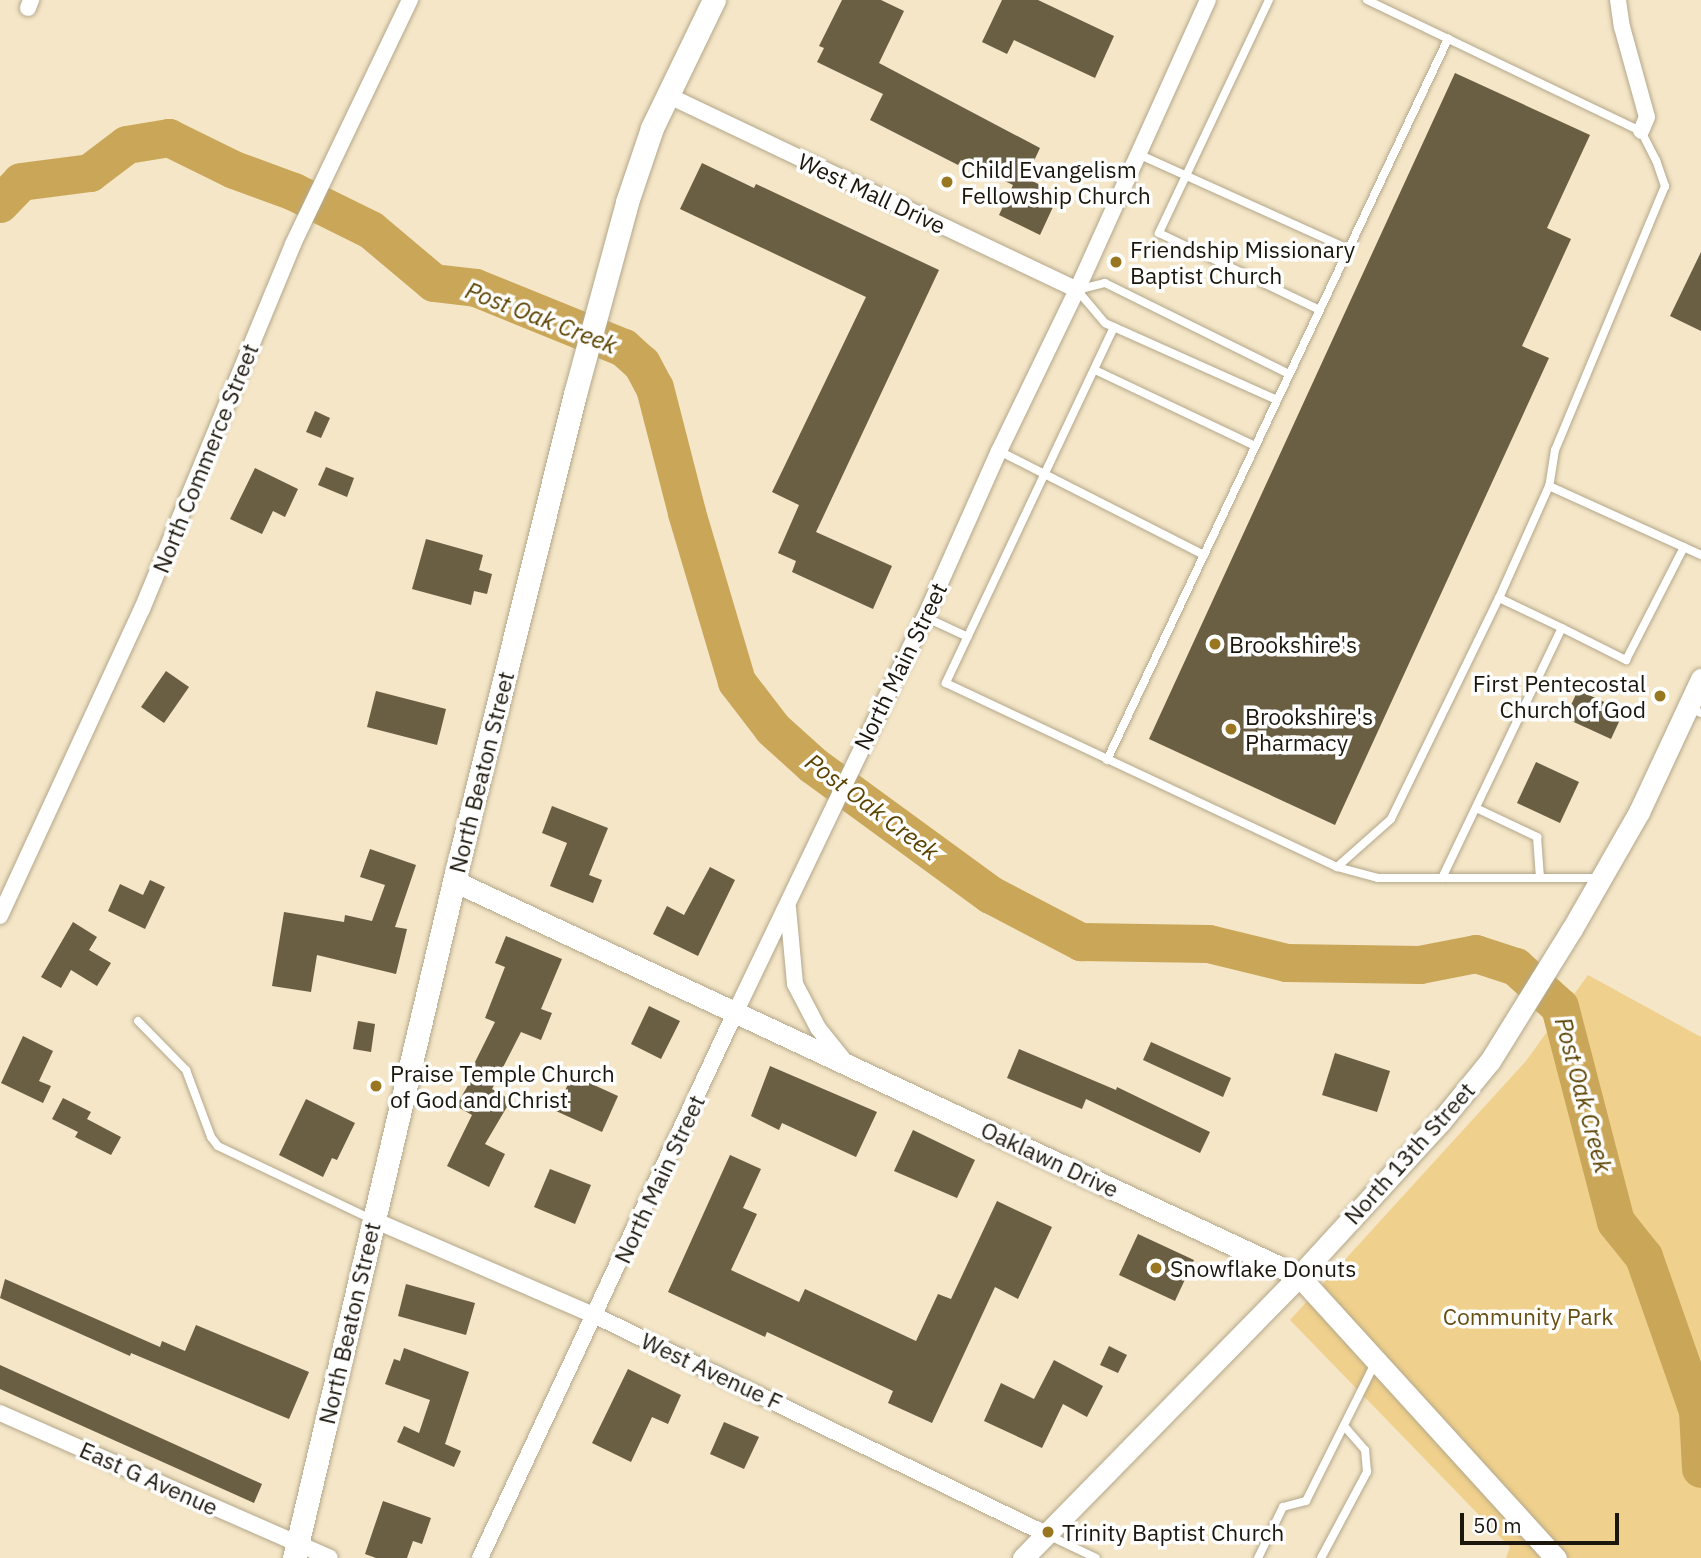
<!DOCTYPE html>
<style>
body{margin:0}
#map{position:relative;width:1701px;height:1558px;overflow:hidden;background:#f4e6c7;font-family:"IBM Plex Sans",sans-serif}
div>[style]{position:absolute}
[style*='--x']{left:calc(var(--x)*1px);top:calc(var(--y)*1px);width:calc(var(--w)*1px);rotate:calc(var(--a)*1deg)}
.green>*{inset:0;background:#efd08c}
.river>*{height:38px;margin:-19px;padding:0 19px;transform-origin:19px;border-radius:19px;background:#caa758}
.building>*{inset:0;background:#6a5e43}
.roads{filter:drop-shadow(0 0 2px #b4a78a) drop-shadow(0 0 2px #b4a78a)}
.service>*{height:8px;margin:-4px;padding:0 4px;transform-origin:4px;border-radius:4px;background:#fff}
.minor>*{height:16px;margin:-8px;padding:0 8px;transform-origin:8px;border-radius:8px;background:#fff}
.tertiary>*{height:21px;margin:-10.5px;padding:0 10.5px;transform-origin:10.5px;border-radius:10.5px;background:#fff}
.secondary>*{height:23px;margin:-11.5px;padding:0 11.5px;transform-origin:11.5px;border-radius:11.5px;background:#fff}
.dots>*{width:19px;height:19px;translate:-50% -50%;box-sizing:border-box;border:4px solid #fff;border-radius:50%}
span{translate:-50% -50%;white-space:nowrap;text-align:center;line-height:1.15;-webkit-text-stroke:7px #fff;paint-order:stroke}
.poi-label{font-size:23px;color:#1c170c}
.left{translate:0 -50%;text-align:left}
.right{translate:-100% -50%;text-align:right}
.street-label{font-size:23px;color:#1c170c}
.park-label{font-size:23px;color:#674f12}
.water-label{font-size:24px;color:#5b4300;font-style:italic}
.scale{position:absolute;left:1460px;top:1513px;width:159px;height:32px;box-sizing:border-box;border:4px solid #1c170c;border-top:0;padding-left:9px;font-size:21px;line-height:24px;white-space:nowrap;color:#1c170c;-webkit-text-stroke:5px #fff;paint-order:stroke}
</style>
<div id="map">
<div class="green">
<i style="clip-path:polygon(1588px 975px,1701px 1037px,1701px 1558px,1506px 1558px,1510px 1547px,1290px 1320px,1526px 1061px)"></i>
</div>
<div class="river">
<i style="--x:0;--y:204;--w:30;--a:-46"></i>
<i style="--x:21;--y:182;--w:70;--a:-7.4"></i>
<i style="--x:90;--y:173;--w:46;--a:-37.1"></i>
<i style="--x:127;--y:145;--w:43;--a:-9.5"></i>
<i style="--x:169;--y:138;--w:72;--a:26.2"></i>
<i style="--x:234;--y:170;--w:64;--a:20.1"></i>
<i style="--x:294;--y:192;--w:86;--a:26.3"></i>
<i style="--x:371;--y:230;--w:82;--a:40.1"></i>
<i style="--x:434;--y:283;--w:42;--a:6.8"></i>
<i style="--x:476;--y:288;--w:160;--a:22.1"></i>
<i style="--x:624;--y:348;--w:24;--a:42"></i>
<i style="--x:642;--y:364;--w:27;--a:62"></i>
<i style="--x:655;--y:388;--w:129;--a:75.6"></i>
<i style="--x:687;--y:513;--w:176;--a:73.5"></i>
<i style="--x:737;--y:682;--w:59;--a:52.5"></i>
<i style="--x:773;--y:729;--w:55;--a:42.1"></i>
<i style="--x:814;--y:766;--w:219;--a:36.1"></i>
<i style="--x:991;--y:895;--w:102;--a:27.6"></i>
<i style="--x:1081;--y:942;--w:128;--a:0.9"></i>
<i style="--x:1209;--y:944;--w:80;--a:13.7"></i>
<i style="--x:1287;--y:963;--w:133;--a:0.9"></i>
<i style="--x:1420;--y:965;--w:57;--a:-11.1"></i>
<i style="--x:1476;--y:954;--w:42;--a:18"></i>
<i style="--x:1516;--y:967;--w:59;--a:42.3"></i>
<i style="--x:1560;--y:1007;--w:222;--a:75.4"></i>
<i style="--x:1616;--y:1222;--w:45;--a:51.3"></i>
<i style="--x:1644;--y:1257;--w:163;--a:70.7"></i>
<i style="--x:1698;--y:1411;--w:58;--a:87"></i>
</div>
<div class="building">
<i style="clip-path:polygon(842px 0,881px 0,904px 11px,879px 63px,1040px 148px,1026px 178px,1059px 194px,1040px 235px,999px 215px,1013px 185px,961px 160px,958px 165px,870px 120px,883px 94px,817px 62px,824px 48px,819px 46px)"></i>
<i style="clip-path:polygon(1002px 0,1038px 0,1114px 36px,1095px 78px,1014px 40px,1007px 54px,982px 42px)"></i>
<i style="clip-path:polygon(1455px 73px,1590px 135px,1547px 228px,1571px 239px,1522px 346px,1549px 358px,1335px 825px,1149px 739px)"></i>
<i style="clip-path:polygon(702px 163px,754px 188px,756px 184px,939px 270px,816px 532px,892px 566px,873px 609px,792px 572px,796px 561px,778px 553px,799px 505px,772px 492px,866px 297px,680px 209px)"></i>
<i style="clip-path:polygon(1701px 252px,1701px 331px,1670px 316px)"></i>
<i style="clip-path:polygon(315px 411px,330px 418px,321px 438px,306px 432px)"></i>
<i style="clip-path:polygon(326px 467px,354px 478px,347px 497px,318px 485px)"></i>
<i style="clip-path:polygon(255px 468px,298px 489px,285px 517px,273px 511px,262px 534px,230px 519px)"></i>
<i style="clip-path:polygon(426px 539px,483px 555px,479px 570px,492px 574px,487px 594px,474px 591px,471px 605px,412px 589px)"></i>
<i style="clip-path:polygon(166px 671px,189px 687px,164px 723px,141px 707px)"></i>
<i style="clip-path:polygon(1578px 690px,1624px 711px,1611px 739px,1565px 718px)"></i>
<i style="clip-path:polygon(376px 691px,446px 709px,437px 745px,367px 727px)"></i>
<i style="clip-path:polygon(1536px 762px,1579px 782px,1560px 823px,1517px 803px)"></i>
<i style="clip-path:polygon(552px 806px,608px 828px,589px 875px,602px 880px,593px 903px,550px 886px,567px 843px,542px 833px)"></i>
<i style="clip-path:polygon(370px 849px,416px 865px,395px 927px,407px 929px,396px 974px,317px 955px,311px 992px,272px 986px,284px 912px,344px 922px,345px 915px,372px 921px,385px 885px,360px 877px)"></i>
<i style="clip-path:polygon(710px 867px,735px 880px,698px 956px,653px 934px,667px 906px,684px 915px)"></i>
<i style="clip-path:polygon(150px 880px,165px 887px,145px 929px,108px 911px,120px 884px,143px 895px)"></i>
<i style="clip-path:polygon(73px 922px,97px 937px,89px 950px,111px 963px,97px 986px,71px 970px,61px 988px,41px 977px)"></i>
<i style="clip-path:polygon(506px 936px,562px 959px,541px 1009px,552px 1013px,541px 1040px,521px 1032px,492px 1089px,511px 1100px,485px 1144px,505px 1154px,489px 1187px,447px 1166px,472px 1115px,456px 1106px,478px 1068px,473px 1066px,495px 1022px,485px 1018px,505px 967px,495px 963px)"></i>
<i style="clip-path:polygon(649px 1006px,680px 1021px,661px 1059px,631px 1044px)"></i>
<i style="clip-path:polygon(358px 1021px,375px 1024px,371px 1052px,353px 1049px)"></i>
<i style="clip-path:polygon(23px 1036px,53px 1051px,39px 1081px,51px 1086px,43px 1103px,1px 1083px)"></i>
<i style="clip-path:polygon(1151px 1042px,1231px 1078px,1223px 1097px,1143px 1060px)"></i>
<i style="clip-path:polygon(1019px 1049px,1116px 1090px,1117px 1087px,1210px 1132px,1200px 1153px,1086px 1099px,1082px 1109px,1007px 1078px)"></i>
<i style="clip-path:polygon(1335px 1053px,1390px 1071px,1377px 1112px,1322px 1095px)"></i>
<i style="clip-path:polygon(770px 1066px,877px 1112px,856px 1157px,782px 1123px,779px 1130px,751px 1116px)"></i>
<i style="clip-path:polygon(572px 1075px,618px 1096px,602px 1132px,556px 1111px)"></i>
<i style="clip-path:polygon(63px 1098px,91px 1112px,87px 1119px,121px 1137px,111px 1155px,75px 1137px,78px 1132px,52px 1119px)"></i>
<i style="clip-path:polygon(306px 1099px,355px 1123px,337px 1160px,332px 1158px,323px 1177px,279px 1155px)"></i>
<i style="clip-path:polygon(913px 1130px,975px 1160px,957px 1198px,894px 1171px)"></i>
<i style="clip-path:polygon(730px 1155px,761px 1169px,743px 1208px,757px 1214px,731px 1270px,799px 1302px,805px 1289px,916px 1341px,938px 1294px,951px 1299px,997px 1201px,1052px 1227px,1018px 1299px,995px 1287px,932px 1423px,888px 1403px,893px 1391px,767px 1332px,765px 1337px,668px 1292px)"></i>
<i style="clip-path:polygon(550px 1169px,591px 1185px,575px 1224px,534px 1207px)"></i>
<i style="clip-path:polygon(1138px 1234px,1194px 1260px,1175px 1301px,1119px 1275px)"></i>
<i style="clip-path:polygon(5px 1279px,160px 1347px,162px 1341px,185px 1351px,196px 1325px,309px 1372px,289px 1419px,131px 1353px,130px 1356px,0 1298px)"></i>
<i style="clip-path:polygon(406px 1284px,475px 1303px,466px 1335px,398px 1316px)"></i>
<i style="clip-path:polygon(1109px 1346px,1127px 1355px,1118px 1373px,1100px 1365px)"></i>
<i style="clip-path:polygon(404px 1348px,469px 1372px,445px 1444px,461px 1451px,454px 1467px,397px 1442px,404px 1426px,419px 1433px,430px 1400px,385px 1384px,394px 1359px,400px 1361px)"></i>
<i style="clip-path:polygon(1054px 1360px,1103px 1386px,1087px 1417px,1063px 1404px,1042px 1448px,984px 1421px,1001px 1383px,1034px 1399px)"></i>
<i style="clip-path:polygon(0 1365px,262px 1484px,254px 1503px,0 1389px)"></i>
<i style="clip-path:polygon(628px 1369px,681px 1395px,668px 1424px,652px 1417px,631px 1462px,592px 1443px)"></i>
<i style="clip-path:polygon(724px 1422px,759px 1437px,744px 1469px,710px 1454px)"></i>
<i style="clip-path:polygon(383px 1501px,431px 1518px,422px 1544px,413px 1541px,407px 1558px,376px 1558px,365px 1554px)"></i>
</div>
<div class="roads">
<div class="service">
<i style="--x:1269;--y:0;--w:258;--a:115.3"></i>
<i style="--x:1159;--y:233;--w:178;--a:25.6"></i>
<i style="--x:1367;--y:0;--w:304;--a:25.6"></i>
<i style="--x:1641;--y:131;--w:33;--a:63"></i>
<i style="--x:1656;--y:160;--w:28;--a:71"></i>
<i style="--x:1665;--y:186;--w:286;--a:112.6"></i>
<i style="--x:1555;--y:450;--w:36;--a:99"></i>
<i style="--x:1138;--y:154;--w:230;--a:24.3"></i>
<i style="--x:1114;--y:327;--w:394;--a:115.3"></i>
<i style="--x:946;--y:683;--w:432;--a:25.2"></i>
<i style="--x:1337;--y:867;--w:42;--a:15"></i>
<i style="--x:1378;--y:878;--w:220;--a:0"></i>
<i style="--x:1095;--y:370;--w:177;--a:25.4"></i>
<i style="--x:1277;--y:400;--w:188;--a:-155.9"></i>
<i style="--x:1105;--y:323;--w:43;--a:-130.3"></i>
<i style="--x:1077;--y:290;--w:29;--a:-14"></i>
<i style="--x:1105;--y:283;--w:205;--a:26.3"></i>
<i style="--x:999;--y:451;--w:230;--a:26.9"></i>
<i style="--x:925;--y:617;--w:47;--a:24.9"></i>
<i style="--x:1562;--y:628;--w:72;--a:26.6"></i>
<i style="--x:1626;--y:660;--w:127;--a:-62.8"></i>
<i style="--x:1688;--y:707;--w:14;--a:25"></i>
<i style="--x:1107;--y:760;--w:798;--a:-64.69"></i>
<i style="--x:1476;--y:808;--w:68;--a:25.4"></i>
<i style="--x:1537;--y:837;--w:41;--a:85.8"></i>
<i style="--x:1337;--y:867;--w:72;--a:-41.6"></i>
<i style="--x:1391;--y:819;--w:246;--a:-64"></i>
<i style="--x:1499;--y:598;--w:123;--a:-65.9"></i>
<i style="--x:1549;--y:486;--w:167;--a:24.4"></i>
<i style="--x:1442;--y:878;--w:277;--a:-64.4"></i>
<i style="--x:1562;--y:628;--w:70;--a:-154.5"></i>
<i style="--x:138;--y:1021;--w:69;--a:45.6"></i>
<i style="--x:186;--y:1070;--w:72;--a:69.5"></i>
<i style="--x:211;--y:1137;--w:11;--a:52"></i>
<i style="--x:218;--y:1146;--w:170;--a:25.5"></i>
<i style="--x:1048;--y:1535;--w:53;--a:25.6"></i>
<i style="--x:1258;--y:1558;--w:57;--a:-63.9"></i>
<i style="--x:1283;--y:1507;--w:24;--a:-15"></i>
<i style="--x:1306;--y:1501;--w:154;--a:-63.4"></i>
<i style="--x:1321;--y:1558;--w:98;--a:-61.9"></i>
<i style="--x:1367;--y:1472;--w:22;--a:-95"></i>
<i style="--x:1365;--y:1450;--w:32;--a:-131"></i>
</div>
<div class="minor">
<i style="--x:1618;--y:0;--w:27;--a:82"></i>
<i style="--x:1622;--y:27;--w:93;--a:74.5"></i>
<i style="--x:1647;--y:117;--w:15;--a:113"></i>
<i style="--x:28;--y:8;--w:9;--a:-69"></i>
<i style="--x:667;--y:95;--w:454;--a:25.4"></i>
<i style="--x:788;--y:908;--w:76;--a:84.7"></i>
<i style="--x:795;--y:984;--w:50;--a:62.4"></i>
<i style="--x:818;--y:1028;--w:45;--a:51.3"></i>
<i style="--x:0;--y:916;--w:338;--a:-65.2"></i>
<i style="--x:142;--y:609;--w:395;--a:-67.5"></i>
<i style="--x:293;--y:244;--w:271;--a:-64.4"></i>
<i style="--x:374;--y:1220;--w:242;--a:23.4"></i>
<i style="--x:596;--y:1316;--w:500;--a:25.85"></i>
<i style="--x:0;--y:1413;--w:360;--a:23.7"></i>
<i style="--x:480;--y:1558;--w:604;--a:-64.92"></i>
<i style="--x:736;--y:1011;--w:437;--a:-64.4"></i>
<i style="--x:925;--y:617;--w:182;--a:-66"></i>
<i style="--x:999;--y:451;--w:179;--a:-64.2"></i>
<i style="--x:1077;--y:290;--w:318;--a:-65.7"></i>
</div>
<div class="tertiary">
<i style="--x:454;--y:881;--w:933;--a:25.05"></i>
<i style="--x:1299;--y:1276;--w:382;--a:47.7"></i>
<i style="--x:1023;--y:1558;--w:395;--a:-45.6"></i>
<i style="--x:1299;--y:1276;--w:210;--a:-47.5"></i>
<i style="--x:1441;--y:1121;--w:77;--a:-50.8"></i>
<i style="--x:1490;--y:1061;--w:155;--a:-58.2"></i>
<i style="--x:1572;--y:929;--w:135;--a:-60.2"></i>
<i style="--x:1639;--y:812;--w:147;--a:-65"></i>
</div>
<div class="secondary">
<i style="--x:294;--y:1558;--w:696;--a:-76.7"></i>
<i style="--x:454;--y:881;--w:502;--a:-76.05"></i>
<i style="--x:575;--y:394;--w:199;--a:-74.8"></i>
<i style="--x:627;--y:202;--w:78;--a:-71.3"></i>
<i style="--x:652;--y:128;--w:142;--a:-64.2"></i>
</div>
</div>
<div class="dots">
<i style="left:947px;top:182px;background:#997721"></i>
<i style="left:1116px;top:262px;background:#997721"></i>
<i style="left:1215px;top:644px;background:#997721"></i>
<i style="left:1660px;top:696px;background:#997721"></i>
<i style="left:1231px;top:729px;background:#997721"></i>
<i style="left:376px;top:1086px;background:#997721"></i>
<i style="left:1156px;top:1268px;background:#997721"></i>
<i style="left:1048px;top:1532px;background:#997721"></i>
</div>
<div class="poi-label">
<span class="left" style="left:961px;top:182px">Child Evangelism<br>Fellowship Church</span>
<span class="left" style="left:1130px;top:262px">Friendship Missionary<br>Baptist Church</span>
<span class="left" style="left:1229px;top:644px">Brookshire's</span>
<span class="right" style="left:1646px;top:696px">First Pentecostal<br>Church of God</span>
<span class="left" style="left:1245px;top:729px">Brookshire's<br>Pharmacy</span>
<span class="left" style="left:390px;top:1086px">Praise Temple Church<br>of God and Christ</span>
<span class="left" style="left:1170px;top:1268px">Snowflake Donuts</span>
<span class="left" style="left:1062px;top:1532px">Trinity Baptist Church</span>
</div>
<div class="street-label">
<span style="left:872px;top:193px;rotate:25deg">West Mall Drive</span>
<span style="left:205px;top:458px;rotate:-68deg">North Commerce Street</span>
<span style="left:900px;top:666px;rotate:-64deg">North Main Street</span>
<span style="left:481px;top:772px;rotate:-76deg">North Beaton Street</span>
<span style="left:1409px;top:1153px;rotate:-48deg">North 13th Street</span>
<span style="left:1050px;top:1159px;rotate:25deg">Oaklawn Drive</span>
<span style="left:659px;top:1179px;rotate:-65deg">North Main Street</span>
<span style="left:349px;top:1323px;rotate:-77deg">North Beaton Street</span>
<span style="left:712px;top:1371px;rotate:25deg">West Avenue F</span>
<span style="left:149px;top:1478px;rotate:24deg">East G Avenue</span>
</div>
<div class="park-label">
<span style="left:1528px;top:1316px">Community Park</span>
</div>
<div class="water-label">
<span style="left:541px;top:318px;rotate:21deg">Post Oak Creek</span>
<span style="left:872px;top:807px;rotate:37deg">Post Oak Creek</span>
<span style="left:1583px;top:1095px;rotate:75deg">Post Oak Creek</span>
</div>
<div class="scale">50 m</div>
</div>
